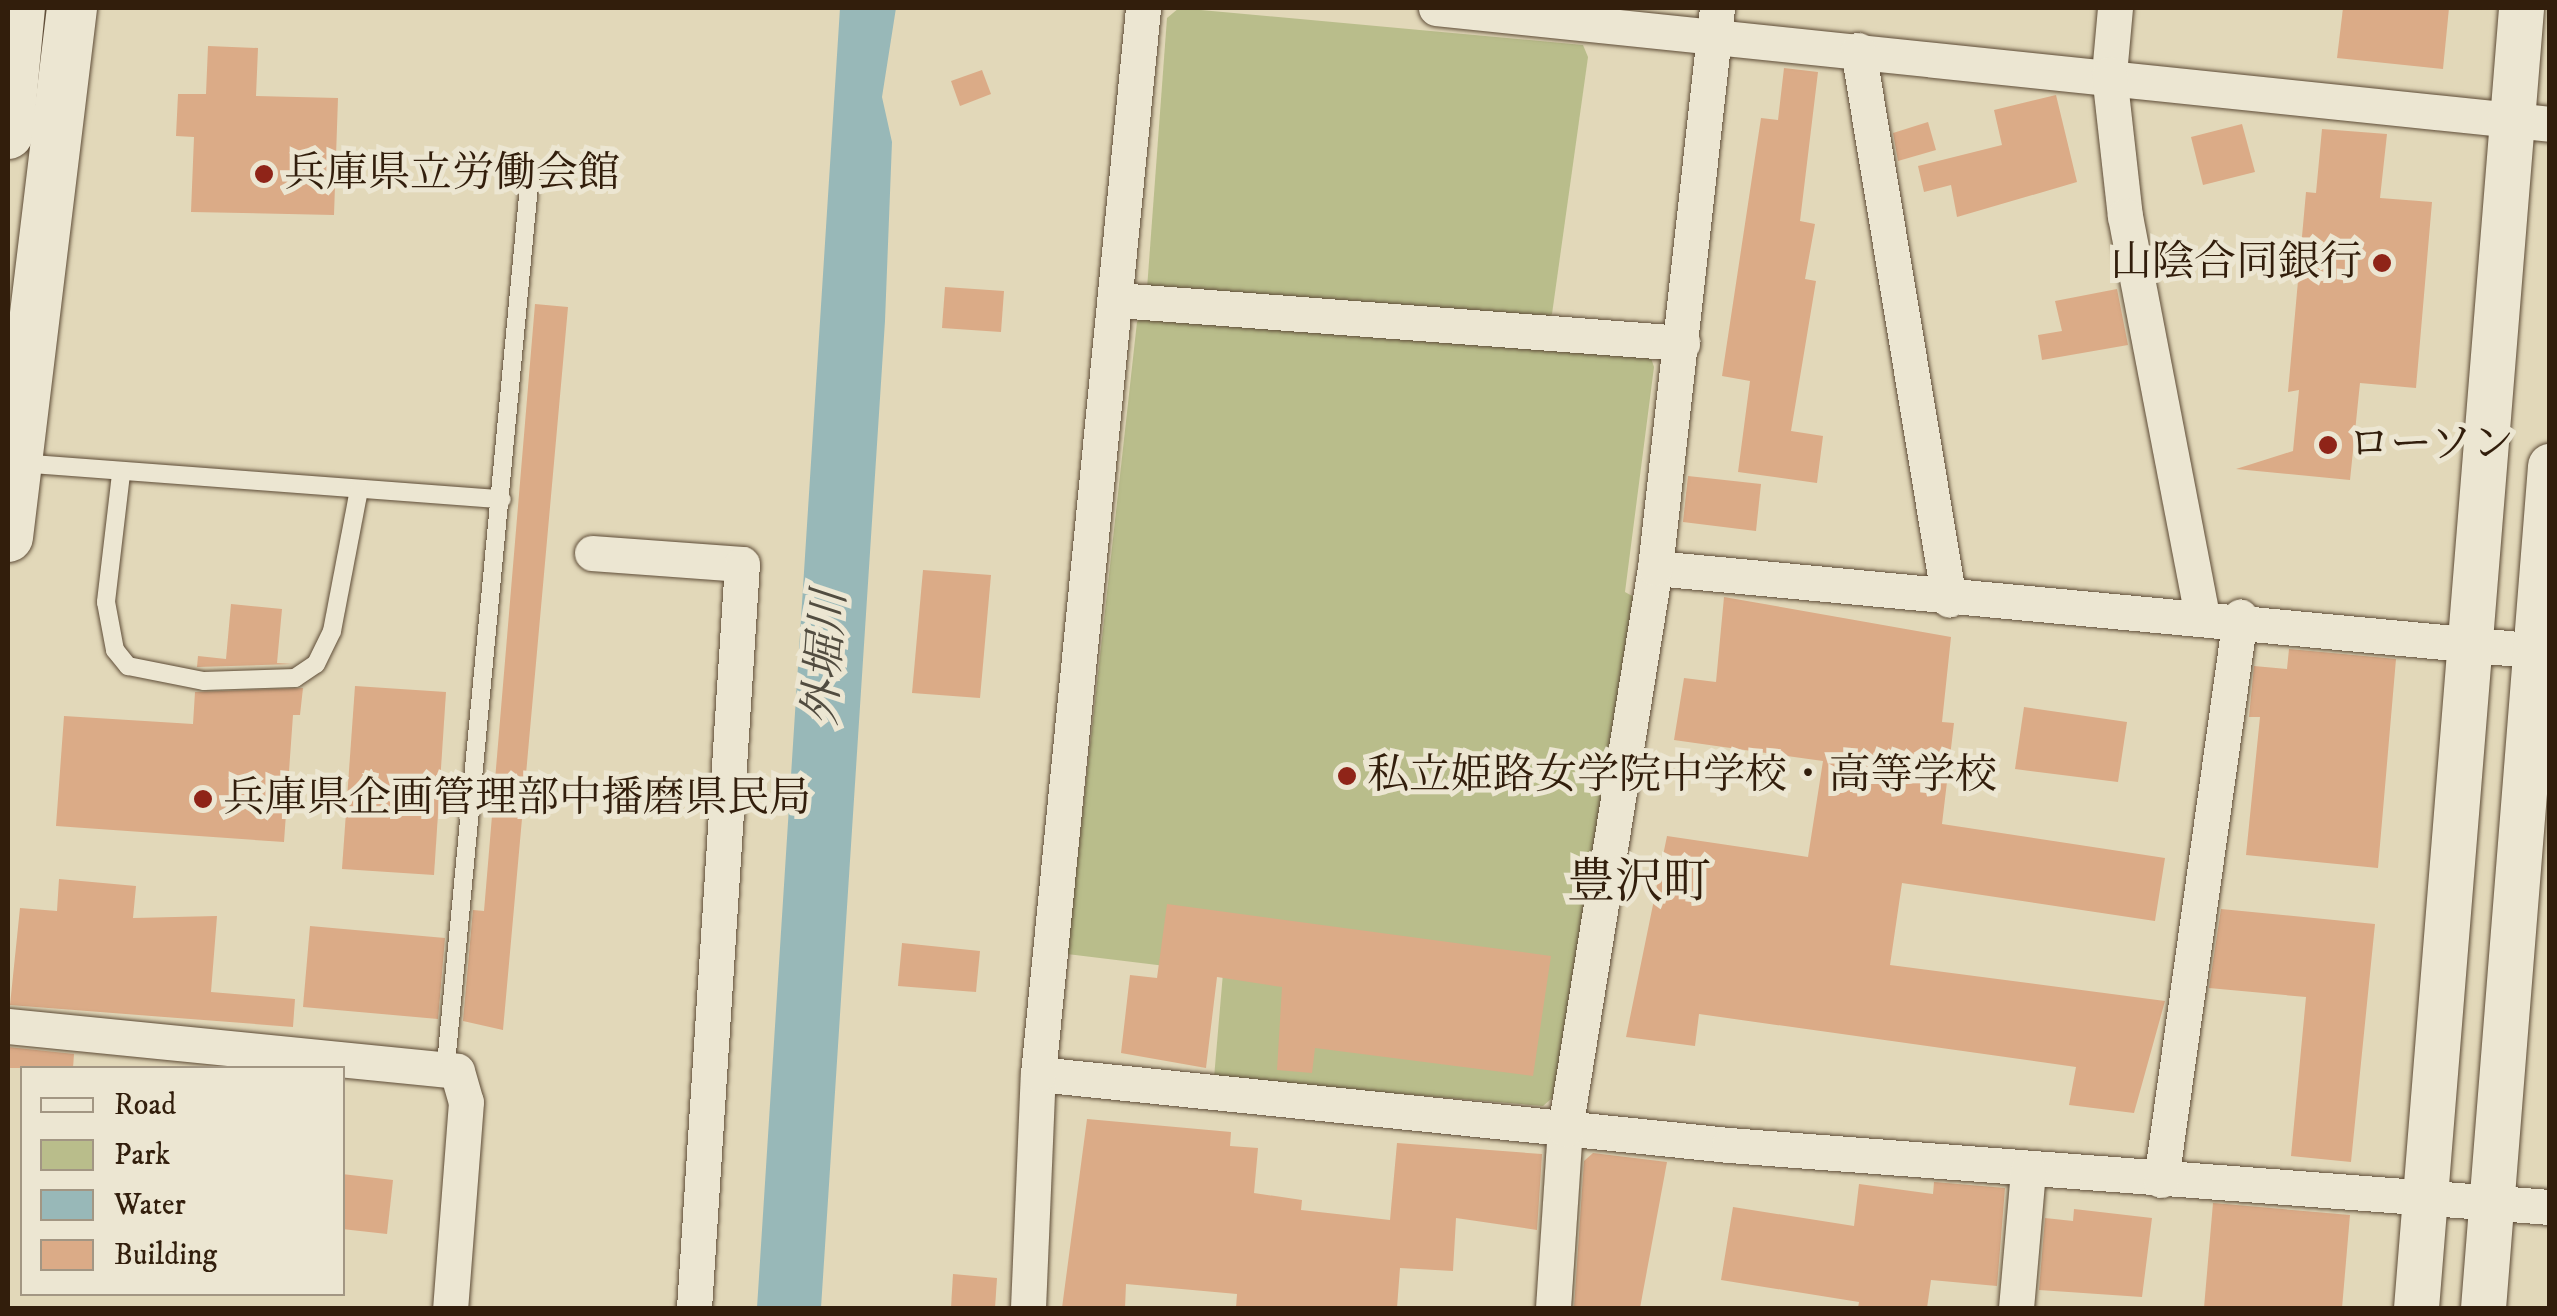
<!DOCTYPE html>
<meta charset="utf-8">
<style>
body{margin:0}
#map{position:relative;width:2557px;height:1316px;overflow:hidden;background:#e2d8b9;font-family:"IM FELL DW Pica","Noto Serif JP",serif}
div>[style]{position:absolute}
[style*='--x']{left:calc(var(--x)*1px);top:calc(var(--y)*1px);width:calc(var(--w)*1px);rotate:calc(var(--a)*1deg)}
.green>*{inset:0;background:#b9bd8b}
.water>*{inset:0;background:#98b8b8}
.building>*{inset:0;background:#dbab87}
.roads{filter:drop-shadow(0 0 2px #5e4c37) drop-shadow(0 0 2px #5e4c37)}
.service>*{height:18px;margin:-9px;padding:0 9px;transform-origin:9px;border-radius:9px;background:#ece6d2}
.minor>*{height:35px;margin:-17.5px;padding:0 17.5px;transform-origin:17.5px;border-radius:17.5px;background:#ece6d2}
.tertiary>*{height:45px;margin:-22.5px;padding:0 22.5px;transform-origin:22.5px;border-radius:22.5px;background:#ece6d2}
.secondary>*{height:50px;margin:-25px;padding:0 25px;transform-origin:25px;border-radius:25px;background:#ece6d2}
.dots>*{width:28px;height:28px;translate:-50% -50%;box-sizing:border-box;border:5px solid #ece6d2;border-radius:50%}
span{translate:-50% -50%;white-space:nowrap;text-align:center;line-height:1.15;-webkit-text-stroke:10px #ece6d2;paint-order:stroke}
.poi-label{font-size:42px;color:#321e0c}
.left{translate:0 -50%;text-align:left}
.right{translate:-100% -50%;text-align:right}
.water-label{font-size:45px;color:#514c40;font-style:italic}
.quarter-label{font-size:48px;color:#321e0c}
.frame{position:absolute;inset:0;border:10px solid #321e0c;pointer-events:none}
.legend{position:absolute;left:20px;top:1066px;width:325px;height:230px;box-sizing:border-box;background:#ece6d2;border:2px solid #a29683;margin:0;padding:12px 18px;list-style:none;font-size:30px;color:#321e0c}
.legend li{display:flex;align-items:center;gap:20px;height:50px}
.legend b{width:50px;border:2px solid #a29683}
</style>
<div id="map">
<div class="green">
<i style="clip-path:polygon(1179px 8px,1583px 45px,1588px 57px,1552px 314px,1541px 323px,1147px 289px,1167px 18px)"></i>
<i style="clip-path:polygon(1146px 311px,1649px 352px,1654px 367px,1625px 592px,1634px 597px,1560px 1091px,1543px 1106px,1214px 1078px,1223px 973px,1067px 954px,1137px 322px)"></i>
</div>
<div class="water">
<i style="clip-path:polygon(840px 8px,896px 8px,882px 97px,892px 142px,885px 321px,821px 1308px,757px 1308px)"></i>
</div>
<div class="building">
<i style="clip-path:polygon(2343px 8px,2449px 8px,2443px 69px,2337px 58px)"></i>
<i style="clip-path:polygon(208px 46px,258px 48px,256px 96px,338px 98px,334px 215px,191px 212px,194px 137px,176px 136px,178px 94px,206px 94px)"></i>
<i style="clip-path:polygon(1784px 68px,1818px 72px,1800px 221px,1815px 224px,1805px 279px,1816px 281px,1791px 431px,1823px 436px,1817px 483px,1738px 472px,1750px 381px,1722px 376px,1761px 118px,1778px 120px)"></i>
<i style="clip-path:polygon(982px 70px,991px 94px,960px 106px,951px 81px)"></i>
<i style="clip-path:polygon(2056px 95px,2077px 182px,1957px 217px,1951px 185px,1924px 192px,1918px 166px,2002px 145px,1994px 110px)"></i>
<i style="clip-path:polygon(1928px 122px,1936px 150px,1898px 161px,1893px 133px)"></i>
<i style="clip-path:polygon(2242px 124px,2255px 172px,2203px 185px,2191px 137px)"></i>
<i style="clip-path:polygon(2322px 129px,2387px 134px,2380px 198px,2432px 202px,2416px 388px,2360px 383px,2350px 480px,2236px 469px,2293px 451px,2299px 390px,2288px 392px,2306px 192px,2316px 193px)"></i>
<i style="clip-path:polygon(945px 287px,1004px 291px,1001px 332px,942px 328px)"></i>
<i style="clip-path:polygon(2117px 289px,2128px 345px,2042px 360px,2038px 335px,2062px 331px,2055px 301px)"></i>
<i style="clip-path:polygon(535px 304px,568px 307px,503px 1030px,463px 1021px,473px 910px,484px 911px)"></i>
<i style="clip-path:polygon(1688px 476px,1761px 484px,1756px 531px,1683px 522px)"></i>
<i style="clip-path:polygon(923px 570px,991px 575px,980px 698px,912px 693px)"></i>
<i style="clip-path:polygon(1724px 597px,1951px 637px,1942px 722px,1954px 723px,1942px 824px,2165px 858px,2155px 921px,1902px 883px,1890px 965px,2165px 1001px,2134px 1113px,2069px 1105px,2076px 1067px,1699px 1014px,1695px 1046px,1626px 1037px,1667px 836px,1808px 857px,1823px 761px,1674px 740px,1684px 678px,1716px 682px)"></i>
<i style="clip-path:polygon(231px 604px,282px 609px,277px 663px,293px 664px,197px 667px,198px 656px,226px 659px)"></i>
<i style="clip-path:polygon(2289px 649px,2396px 659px,2378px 868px,2246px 855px,2260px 717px,2249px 717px,2254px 666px,2287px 669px)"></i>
<i style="clip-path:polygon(355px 686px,446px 692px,434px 875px,342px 869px)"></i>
<i style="clip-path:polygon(303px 688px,300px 715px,293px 715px,284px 842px,56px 826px,64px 716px,193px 724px,195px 692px)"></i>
<i style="clip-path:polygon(2024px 707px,2127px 722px,2118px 782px,2015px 769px)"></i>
<i style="clip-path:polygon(59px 879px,136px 886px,133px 918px,217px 916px,211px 992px,295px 999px,293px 1027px,10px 1005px,20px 908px,57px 911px)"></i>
<i style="clip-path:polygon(1167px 904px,1551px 956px,1533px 1076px,1315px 1048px,1312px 1073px,1277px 1070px,1282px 987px,1217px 977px,1206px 1068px,1121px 1053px,1130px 975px,1157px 978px)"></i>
<i style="clip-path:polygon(2221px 909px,2375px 924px,2351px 1162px,2291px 1156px,2306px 997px,2209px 988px)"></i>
<i style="clip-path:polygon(310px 926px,445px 938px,438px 1019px,303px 1007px)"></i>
<i style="clip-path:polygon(902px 943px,980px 951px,976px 992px,898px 986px)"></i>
<i style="clip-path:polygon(8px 1047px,74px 1054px,73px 1068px,8px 1068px)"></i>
<i style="clip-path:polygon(1087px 1119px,1231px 1132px,1230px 1146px,1258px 1148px,1254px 1193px,1302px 1200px,1301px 1210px,1390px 1220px,1397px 1143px,1542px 1154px,1537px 1230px,1456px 1218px,1453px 1271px,1400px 1268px,1397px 1308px,1236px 1308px,1237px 1294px,1126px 1284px,1125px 1308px,1062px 1308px)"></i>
<i style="clip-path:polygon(1593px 1153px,1667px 1162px,1640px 1308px,1574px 1308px,1584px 1161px)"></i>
<i style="clip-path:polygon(342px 1174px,393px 1180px,387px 1234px,342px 1229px)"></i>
<i style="clip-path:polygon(1934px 1182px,2005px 1188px,1997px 1286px,1931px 1280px,1927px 1308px,1858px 1308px,1859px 1302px,1721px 1280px,1733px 1207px,1854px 1226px,1859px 1184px,1933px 1194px)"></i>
<i style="clip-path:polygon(2213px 1203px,2350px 1215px,2342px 1308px,2204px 1308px)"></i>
<i style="clip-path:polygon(2074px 1209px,2152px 1218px,2142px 1297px,2039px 1290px,2045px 1218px,2073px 1221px)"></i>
<i style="clip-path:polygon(953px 1274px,997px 1278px,995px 1308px,951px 1308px)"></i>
</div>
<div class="roads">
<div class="service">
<i style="--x:18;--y:463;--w:485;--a:4.3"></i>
<i style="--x:121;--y:474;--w:129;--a:96.7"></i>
<i style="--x:106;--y:602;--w:49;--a:79.4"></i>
<i style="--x:115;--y:650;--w:21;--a:51"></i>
<i style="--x:128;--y:666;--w:77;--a:11.2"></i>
<i style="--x:204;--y:681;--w:91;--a:-1.9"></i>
<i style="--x:295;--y:678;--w:25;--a:-34"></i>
<i style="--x:316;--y:664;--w:37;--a:-64"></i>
<i style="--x:332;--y:631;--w:144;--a:-79.2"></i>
<i style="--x:446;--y:1064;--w:893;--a:-84.6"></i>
</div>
<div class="minor">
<i style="--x:1436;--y:8;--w:1120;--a:5.94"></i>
<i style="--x:2115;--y:8;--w:66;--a:95.2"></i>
<i style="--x:2109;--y:74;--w:143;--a:83.6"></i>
<i style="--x:2125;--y:216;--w:405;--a:79.1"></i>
<i style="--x:1858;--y:50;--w:557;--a:80.61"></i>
<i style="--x:1117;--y:300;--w:567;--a:4.35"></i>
<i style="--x:592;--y:553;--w:150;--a:4.2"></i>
<i style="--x:742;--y:564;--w:746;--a:93.69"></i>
<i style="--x:1655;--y:568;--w:899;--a:5.36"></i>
<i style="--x:8;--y:1026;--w:451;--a:5.7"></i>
<i style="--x:457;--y:1071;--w:32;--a:74"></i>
<i style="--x:466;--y:1102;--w:207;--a:94.4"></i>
<i style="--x:1038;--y:1074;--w:695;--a:5.87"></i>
<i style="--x:1729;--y:1145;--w:823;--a:4.32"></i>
<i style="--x:2161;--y:1180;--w:569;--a:-82.01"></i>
<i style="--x:1028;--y:1308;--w:234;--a:-87.6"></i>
<i style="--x:1038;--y:1074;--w:1071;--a:-84.37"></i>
<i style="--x:1553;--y:1308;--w:179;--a:-86.2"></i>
<i style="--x:1565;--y:1129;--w:568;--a:-80.89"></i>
<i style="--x:1655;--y:568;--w:563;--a:-83.68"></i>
<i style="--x:2016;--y:1308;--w:139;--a:-85"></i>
</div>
<div class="tertiary">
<i style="--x:2416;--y:1308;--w:1304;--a:-85.38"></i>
<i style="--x:2483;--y:1308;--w:845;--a:-85.45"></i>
</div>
<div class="secondary">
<i style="--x:8;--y:134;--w:127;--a:-84.6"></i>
<i style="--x:8;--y:537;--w:533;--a:-83.1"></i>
</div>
</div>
<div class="dots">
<i style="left:264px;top:174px;background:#8f2418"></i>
<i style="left:2382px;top:263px;background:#8f2418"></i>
<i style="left:2328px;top:445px;background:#8f2418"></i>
<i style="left:1347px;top:776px;background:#8f2418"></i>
<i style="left:203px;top:799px;background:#8f2418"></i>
</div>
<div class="poi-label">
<span class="left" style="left:284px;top:174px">兵庫県立労働会館</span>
<span class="right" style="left:2362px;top:263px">山陰合同銀行</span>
<span class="left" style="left:2348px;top:445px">ローソン</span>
<span class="left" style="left:1367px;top:776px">私立姫路女学院中学校・高等学校</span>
<span class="left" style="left:223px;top:799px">兵庫県企画管理部中播磨県民局</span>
</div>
<div class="water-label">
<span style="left:827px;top:658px;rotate:-86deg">外堀川</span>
</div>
<div class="quarter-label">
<span style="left:1639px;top:884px">豊沢町</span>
</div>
<div class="frame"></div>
<ul class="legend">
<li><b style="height:12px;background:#ece6d2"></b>Road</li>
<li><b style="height:28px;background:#b9bd8b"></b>Park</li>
<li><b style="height:28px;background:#98b8b8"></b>Water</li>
<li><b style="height:28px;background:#dbab87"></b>Building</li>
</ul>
</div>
